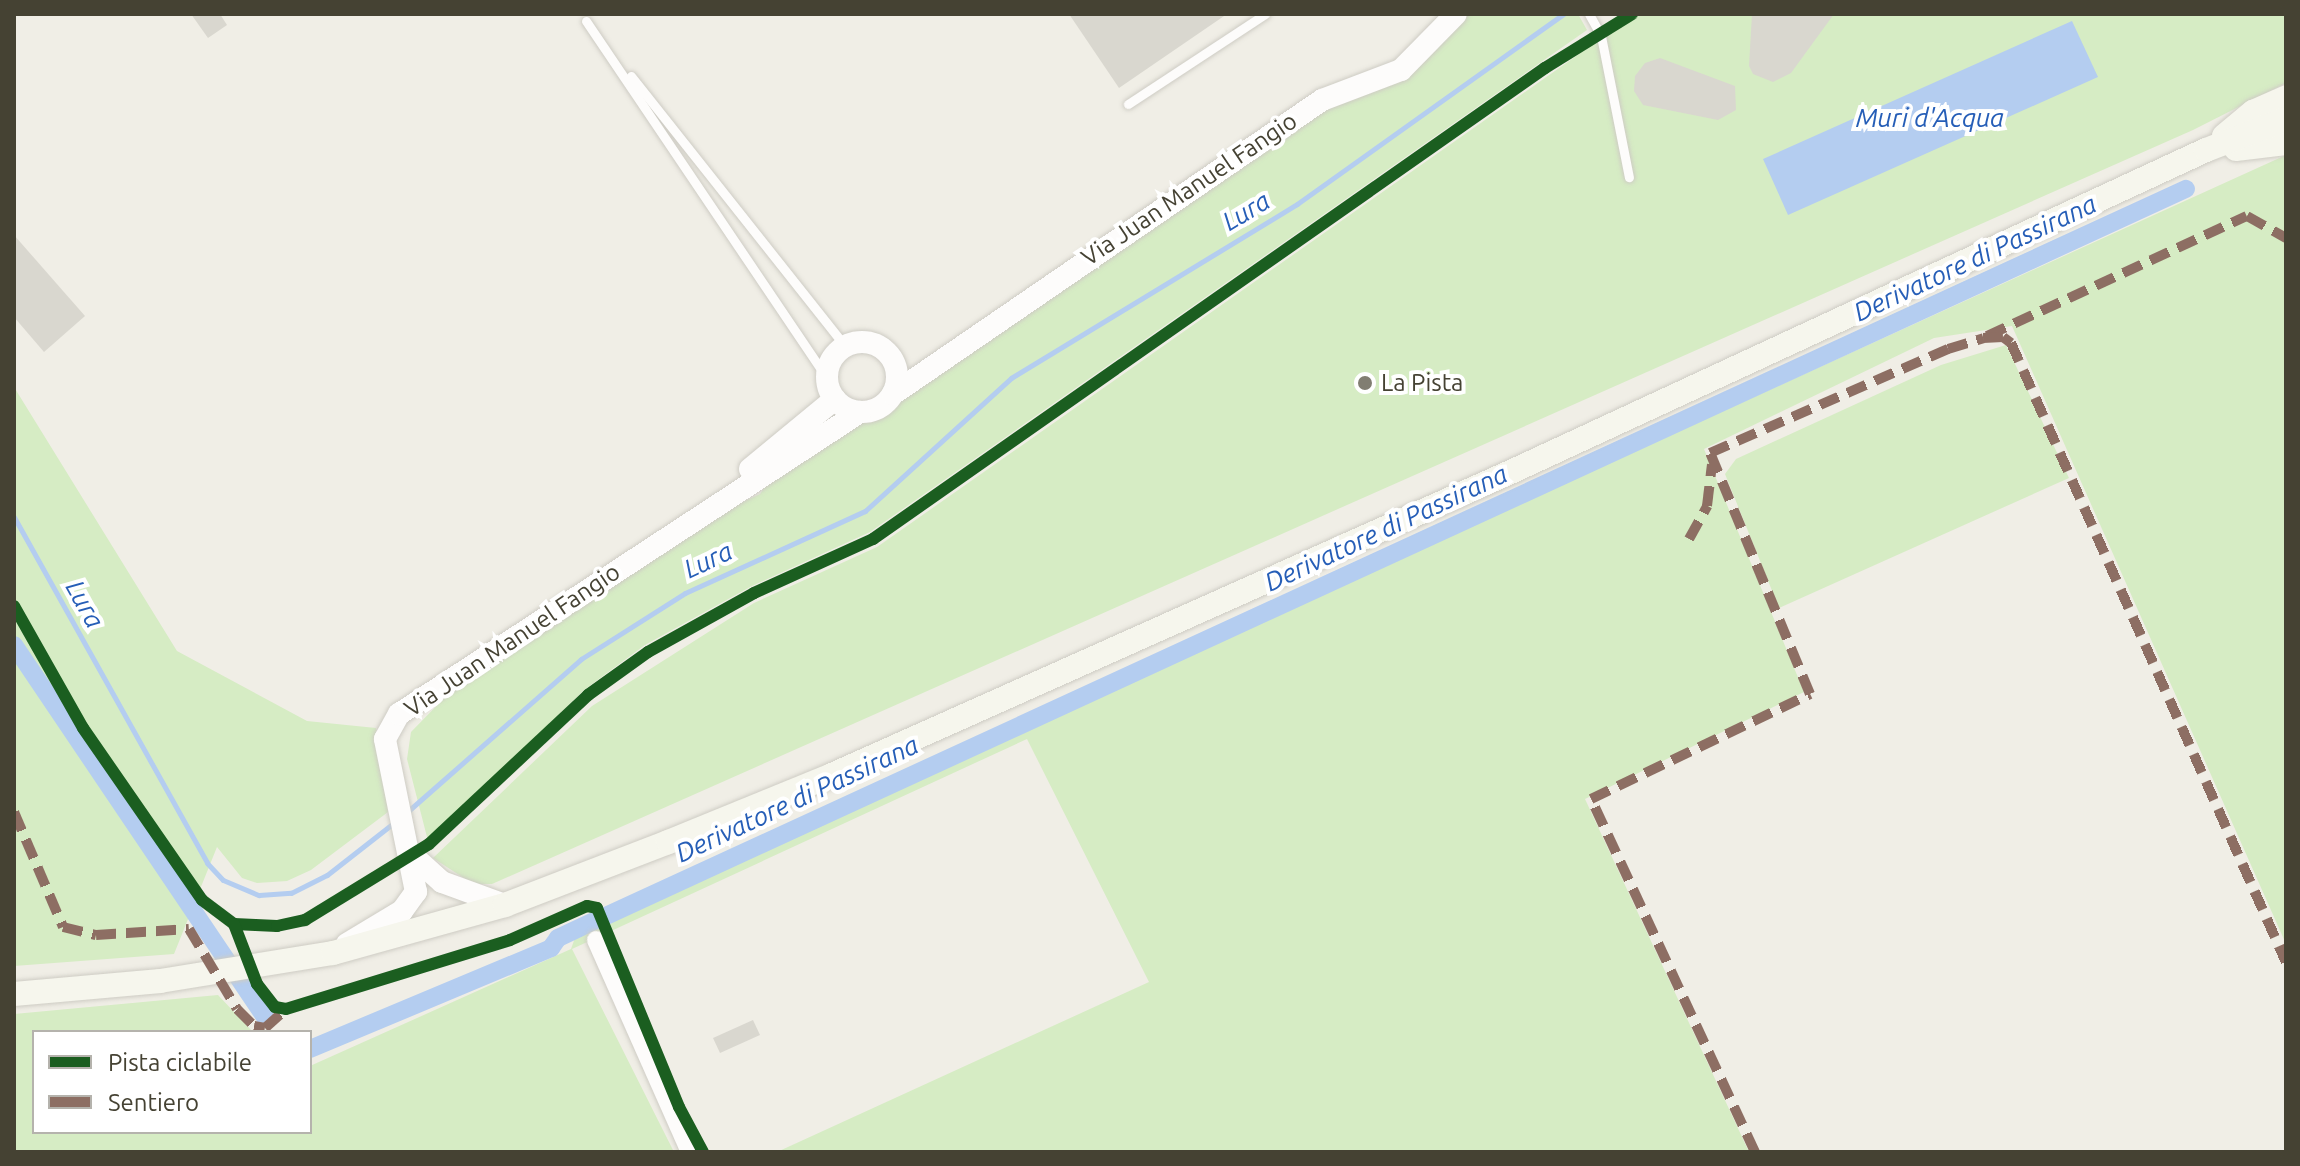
<!DOCTYPE html>
<style>
body{margin:0}
#map{position:relative;width:2300px;height:1166px;overflow:hidden;background:#f0eee6;font-family:Ubuntu,sans-serif}
div>[style]{position:absolute}
[style*='--x']{left:calc(var(--x)*1px);top:calc(var(--y)*1px);width:calc(var(--w)*1px);rotate:calc(var(--a)*1deg)}
.green>*{inset:0;background:#d6ecc4}
.water>*{inset:0;background:#b4cdf0}
.stream>*{height:5px;margin:-2.5px;padding:0 2.5px;transform-origin:2.5px;border-radius:2.5px;background:#b4cdf0}
.canal>*{height:18px;margin:-9px;padding:0 9px;transform-origin:9px;border-radius:9px;background:#b4cdf0}
.building>*{inset:0;background:#d9d7cf}
.path>*{height:3px;margin-top:-1.5px;transform-origin:0;background:repeating-linear-gradient(90deg,#ceccc6 0 4px,transparent 0 8px)}
.roads{filter:drop-shadow(0 0 2px #ceccc4) drop-shadow(0 0 2px #ceccc4)}
.service>*{height:9px;margin:-4.5px;padding:0 4.5px;transform-origin:4.5px;border-radius:4.5px;background:#fdfcfb}
.minor>*{height:18px;margin:-9px;padding:0 9px;transform-origin:9px;border-radius:9px;background:#fdfcfb}
.tertiary>*{height:22px;margin:-11px;padding:0 11px;transform-origin:11px;border-radius:11px;background:#fdfcfb}
.tertiary>.ring{margin:-11px;padding:0;box-sizing:content-box;background:none;border:22px solid #fdfcfb;border-radius:50%}
.secondary>*{height:24px;margin:-12px;padding:0 12px;transform-origin:12px;border-radius:12px;background:#f6f6ed}
.quiet>*{height:10px;margin-top:-5px;transform-origin:0;background:repeating-linear-gradient(90deg,#8d6e63 0 20px,transparent 0 30px)}
.cycleway>*{height:12px;margin:-6px;padding:0 6px;transform-origin:6px;border-radius:6px;background:#1b5e20}
.dots>*{width:22px;height:22px;translate:-50% -50%;box-sizing:border-box;border:4px solid #fff;border-radius:50%}
span{translate:-50% -50%;white-space:nowrap;text-align:center;line-height:1.15;-webkit-text-stroke:8px #fff;paint-order:stroke}
.street-label{font-size:24px;color:#454233}
.poi-label{font-size:24px;color:#454233}
.left{translate:0 -50%;text-align:left}
.water-label{font-size:26px;color:#265eb7;font-style:italic}
.frame{position:absolute;inset:0;border:16px solid #454233;pointer-events:none}
.legend{position:absolute;left:32px;top:1030px;width:280px;height:104px;box-sizing:border-box;background:#fff;border:2px solid #b5b3ad;margin:0;padding:10px 14px;list-style:none;font-size:24px;color:#454233}
.legend li{display:flex;align-items:center;gap:16px;height:40px}
.legend b{width:40px;border:2px solid #b5b3ad}
</style>
<div id="map">
<div class="green">
<i style="clip-path:polygon(1467px 14px,1578px 14px,1587px 30px,870px 532px,752px 586px,645px 645px,584px 690px,428px 841px,407px 759px,411px 732px,456px 686px,546px 631px,693px 525px,760px 494px,768px 482px,1325px 106px,1415px 66px)"></i>
<i style="clip-path:polygon(1636px 14px,2286px 14px,2286px 83px,2193px 130px,492px 884px,473px 884px,433px 858px,592px 706px,754px 603px,877px 547px)"></i>
<i style="clip-path:polygon(2286px 155px,2286px 944px,2012px 326px,1934px 338px,1704px 449px,1804px 692px,1585px 799px,1749px 1152px,777px 1152px,1149px 982px,1027px 739px,572px 949px,674px 1152px,14px 1152px,14px 1014px,218px 995px,253px 1032px,34px 1032px,34px 1132px,310px 1132px,310px 1066px,571px 949px,577px 932px)"></i>
<i style="clip-path:polygon(2006px 345px,2069px 478px,1779px 608px,1725px 474px,1736px 459px,1941px 365px)"></i>
<i style="clip-path:polygon(14px 387px,177px 651px,307px 721px,376px 728px,388px 812px,311px 870px,287px 881px,257px 883px,242px 878px,217px 847px,174px 954px,14px 966px)"></i>
</div>
<div class="water">
<i style="clip-path:polygon(2072px 21px,2098px 77px,1788px 215px,1763px 159px)"></i>
</div>
<div class="stream">
<i style="--x:14;--y:517;--w:396;--a:60.8"></i>
<i style="--x:207;--y:863;--w:23;--a:47"></i>
<i style="--x:223;--y:880;--w:39;--a:23"></i>
<i style="--x:259;--y:895;--w:32;--a:-4"></i>
<i style="--x:291;--y:893;--w:40;--a:-26.6"></i>
<i style="--x:327;--y:875;--w:88;--a:-38"></i>
<i style="--x:407;--y:812;--w:232;--a:-41.3"></i>
<i style="--x:581;--y:659;--w:123;--a:-32.4"></i>
<i style="--x:685;--y:593;--w:198;--a:-24.5"></i>
<i style="--x:865;--y:511;--w:197;--a:-42.3"></i>
<i style="--x:1011;--y:378;--w:335;--a:-31.3"></i>
<i style="--x:1297;--y:204;--w:327;--a:-35.5"></i>
</div>
<div class="canal">
<i style="--x:14;--y:645;--w:450;--a:56"></i>
<i style="--x:608;--y:915;--w:1737;--a:-24.71"></i>
<i style="--x:310;--y:1049;--w:261;--a:-22.7"></i>
<i style="--x:551;--y:948;--w:12;--a:-55"></i>
<i style="--x:558;--y:938;--w:42;--a:-25.3"></i>
</div>
<div class="building">
<i style="clip-path:polygon(191px 14px,220px 14px,227px 25px,208px 38px)"></i>
<i style="clip-path:polygon(1069px 14px,1227px 14px,1119px 88px)"></i>
<i style="clip-path:polygon(1752px 14px,1834px 14px,1791px 73px,1773px 82px,1753px 74px,1749px 66px)"></i>
<i style="clip-path:polygon(1660px 58px,1735px 86px,1736px 110px,1718px 120px,1643px 105px,1634px 91px,1635px 76px,1645px 63px)"></i>
<i style="clip-path:polygon(14px 235px,85px 316px,44px 352px,14px 317px)"></i>
<i style="clip-path:polygon(753px 1020px,760px 1035px,720px 1053px,713px 1038px)"></i>
</div>
<div class="path">
<i style="--x:14;--y:606;--w:140;--a:60.5"></i>
<i style="--x:83;--y:728;--w:91;--a:55.8"></i>
<i style="--x:134;--y:803;--w:118;--a:55"></i>
<i style="--x:202;--y:900;--w:40;--a:37"></i>
</div>
<div class="roads">
<div class="service">
<i style="--x:1589;--y:14;--w:25;--a:61"></i>
<i style="--x:1601;--y:36;--w:144;--a:78.8"></i>
<i style="--x:586;--y:21;--w:431;--a:56"></i>
<i style="--x:631;--y:76;--w:345;--a:51.6"></i>
<i style="--x:1128;--y:104;--w:164;--a:-33.3"></i>
</div>
<div class="minor">
<i style="--x:596;--y:940;--w:232;--a:66.1"></i>
</div>
<div class="tertiary">
<i class="ring" style="left:827px;top:342px;width:48px;height:48px"></i>
<i style="--x:893;--y:394;--w:520;--a:-34.42"></i>
<i style="--x:1322;--y:100;--w:85;--a:-20.8"></i>
<i style="--x:1401;--y:70;--w:78;--a:-45.5"></i>
<i style="--x:750;--y:469;--w:110;--a:-39.5"></i>
<i style="--x:413;--y:856;--w:39;--a:42"></i>
<i style="--x:442;--y:882;--w:67;--a:20.1"></i>
<i style="--x:347;--y:944;--w:64;--a:-31"></i>
<i style="--x:402;--y:911;--w:24;--a:-54"></i>
<i style="--x:416;--y:892;--w:156;--a:-101.5"></i>
<i style="--x:385;--y:739;--w:29;--a:-61"></i>
<i style="--x:399;--y:714;--w:551;--a:-33.23"></i>
</div>
<div class="secondary">
<i style="--x:2224;--y:136;--w:38;--a:-40"></i>
<i style="--x:2253;--y:112;--w:36;--a:-24"></i>
<i style="--x:2236;--y:149;--w:50;--a:-6.8"></i>
<i style="--x:14;--y:994;--w:147;--a:-5.1"></i>
<i style="--x:160;--y:981;--w:175;--a:-9.2"></i>
<i style="--x:333;--y:953;--w:179;--a:-15.6"></i>
<i style="--x:505;--y:905;--w:175;--a:-21.1"></i>
<i style="--x:668;--y:842;--w:177;--a:-22.2"></i>
<i style="--x:832;--y:775;--w:748;--a:-24.06"></i>
<i style="--x:1515;--y:470;--w:761;--a:-24.85"></i>
<i style="--x:2206;--y:150;--w:86;--a:-21.2"></i>
</div>
</div>
<div class="quiet">
<i style="--x:1987;--y:336;--w:286;--a:-24.8"></i>
<i style="--x:2247;--y:216;--w:45;--a:29.4"></i>
<i style="--x:1689;--y:539;--w:38;--a:-61"></i>
<i style="--x:1707;--y:506;--w:42;--a:-83.2"></i>
<i style="--x:14;--y:812;--w:125;--a:66.9"></i>
<i style="--x:63;--y:927;--w:34;--a:14"></i>
<i style="--x:96;--y:935;--w:93;--a:-3.7"></i>
<i style="--x:189;--y:929;--w:93;--a:59"></i>
<i style="--x:237;--y:1009;--w:24;--a:45"></i>
<i style="--x:254;--y:1026;--w:11;--a:10"></i>
<i style="--x:265;--y:1028;--w:28;--a:-42"></i>
<i style="--x:1755;--y:1152;--w:389;--a:-114.9"></i>
<i style="--x:1591;--y:799;--w:243;--a:-25.6"></i>
<i style="--x:1810;--y:694;--w:261;--a:-112.5"></i>
<i style="--x:1710;--y:453;--w:260;--a:-23.6"></i>
<i style="--x:1948;--y:349;--w:37;--a:-17"></i>
<i style="--x:1983;--y:338;--w:20;--a:-3"></i>
<i style="--x:2003;--y:337;--w:10;--a:37"></i>
<i style="--x:2011;--y:343;--w:677;--a:66.05"></i>
</div>
<div class="cycleway">
<i style="--x:14;--y:606;--w:140;--a:60.5"></i>
<i style="--x:83;--y:728;--w:209;--a:55.3"></i>
<i style="--x:202;--y:900;--w:40;--a:37"></i>
<i style="--x:234;--y:924;--w:43;--a:2.7"></i>
<i style="--x:277;--y:926;--w:29;--a:-12"></i>
<i style="--x:305;--y:920;--w:145;--a:-31.5"></i>
<i style="--x:429;--y:844;--w:218;--a:-43.1"></i>
<i style="--x:588;--y:695;--w:74;--a:-35.6"></i>
<i style="--x:648;--y:652;--w:121;--a:-29.1"></i>
<i style="--x:754;--y:593;--w:131;--a:-24.4"></i>
<i style="--x:873;--y:539;--w:821;--a:-35.03"></i>
<i style="--x:1545;--y:68;--w:102;--a:-31.8"></i>
<i style="--x:234;--y:924;--w:64;--a:69"></i>
<i style="--x:257;--y:984;--w:29;--a:52"></i>
<i style="--x:275;--y:1007;--w:11;--a:10"></i>
<i style="--x:286;--y:1009;--w:234;--a:-17.1"></i>
<i style="--x:510;--y:940;--w:84;--a:-23.8"></i>
<i style="--x:587;--y:906;--w:10;--a:11"></i>
<i style="--x:597;--y:908;--w:215;--a:67.6"></i>
<i style="--x:679;--y:1107;--w:51;--a:61.9"></i>
</div>
<div class="dots">
<i style="left:1365px;top:383px;background:#817e72"></i>
</div>
<div class="street-label">
<span style="left:1189px;top:189px;rotate:-34deg">Via Juan Manuel Fangio</span>
<span style="left:512px;top:640px;rotate:-34deg">Via Juan Manuel Fangio</span>
</div>
<div class="poi-label">
<span class="left" style="left:1381px;top:383px">La Pista</span>
</div>
<div class="water-label">
<span style="left:1930px;top:118px">Muri d'Acqua</span>
<span style="left:1246px;top:211px;rotate:-31deg">Lura</span>
<span style="left:1975px;top:258px;rotate:-25deg">Derivatore di Passirana</span>
<span style="left:1386px;top:528px;rotate:-25deg">Derivatore di Passirana</span>
<span style="left:708px;top:560px;rotate:-25deg">Lura</span>
<span style="left:85px;top:604px;rotate:61deg">Lura</span>
<span style="left:797px;top:799px;rotate:-25deg">Derivatore di Passirana</span>
</div>
<div class="frame"></div>
<ul class="legend">
<li><b style="height:10px;background:#1b5e20"></b>Pista ciclabile</li>
<li><b style="height:10px;background:#8d6e63"></b>Sentiero</li>
</ul>
</div>
